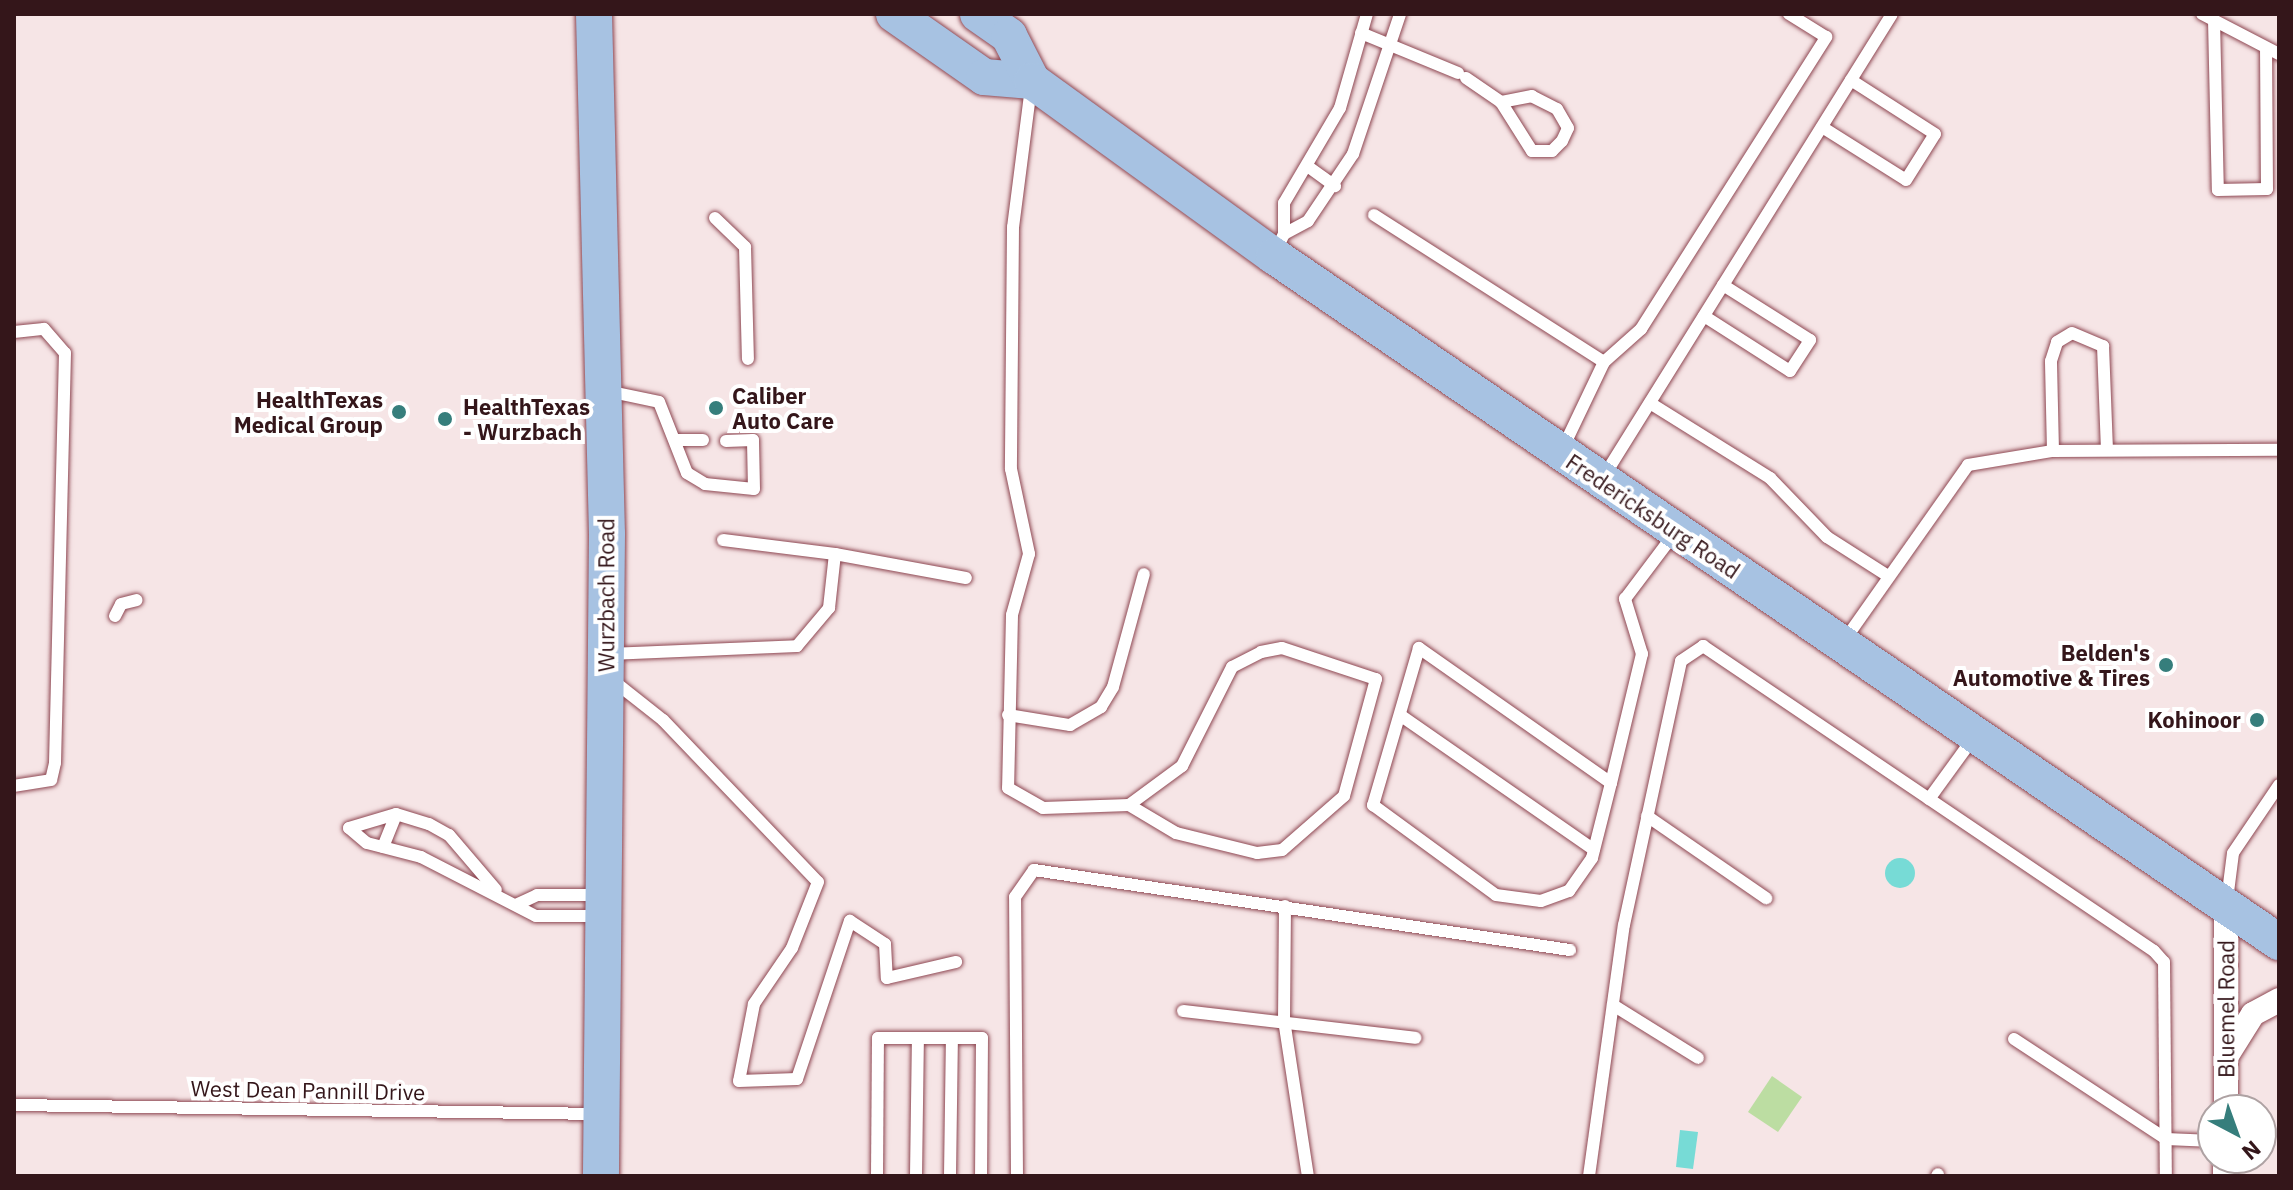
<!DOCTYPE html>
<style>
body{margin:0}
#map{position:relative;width:2293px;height:1190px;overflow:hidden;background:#f6e5e6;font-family:"IBM Plex Sans",sans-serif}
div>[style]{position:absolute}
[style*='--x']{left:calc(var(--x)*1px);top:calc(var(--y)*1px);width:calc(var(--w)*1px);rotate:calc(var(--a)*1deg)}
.green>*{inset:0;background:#bcdda2}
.water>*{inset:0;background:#77dbd6}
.round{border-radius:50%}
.roads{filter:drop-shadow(0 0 2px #8e4752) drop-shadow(0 0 2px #8e4752)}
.service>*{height:12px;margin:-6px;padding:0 6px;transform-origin:6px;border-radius:6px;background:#fff}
.minor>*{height:24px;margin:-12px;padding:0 12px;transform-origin:12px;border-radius:12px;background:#fff}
.primary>*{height:36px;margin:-18px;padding:0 18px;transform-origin:18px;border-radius:18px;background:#a7c2e2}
.dots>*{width:22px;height:22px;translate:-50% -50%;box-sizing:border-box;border:4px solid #fff;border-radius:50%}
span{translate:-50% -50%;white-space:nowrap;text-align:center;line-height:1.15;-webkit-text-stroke:8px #fff;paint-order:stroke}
.poi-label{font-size:22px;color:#34161a;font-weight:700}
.left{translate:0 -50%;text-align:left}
.right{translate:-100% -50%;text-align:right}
.street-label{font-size:22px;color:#34161a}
.frame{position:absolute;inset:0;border:16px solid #34161a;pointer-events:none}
.north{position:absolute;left:2197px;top:1094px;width:80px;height:80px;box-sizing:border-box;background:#fff;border:2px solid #aea2a3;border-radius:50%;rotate:139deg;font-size:22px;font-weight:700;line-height:32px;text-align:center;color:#34161a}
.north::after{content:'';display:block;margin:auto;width:28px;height:36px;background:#367e7c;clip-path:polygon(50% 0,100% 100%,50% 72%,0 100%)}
</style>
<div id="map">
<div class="green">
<i style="clip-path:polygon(1772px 1076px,1802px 1097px,1778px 1132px,1748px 1112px)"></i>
</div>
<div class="water">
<i class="round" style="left:1885px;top:858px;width:30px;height:30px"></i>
<i style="clip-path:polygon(1680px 1130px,1698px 1132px,1693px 1169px,1676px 1167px)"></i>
</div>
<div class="roads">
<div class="service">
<i style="--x:2202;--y:14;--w:87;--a:27.5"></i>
<i style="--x:2214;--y:20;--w:170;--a:88.7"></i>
<i style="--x:2218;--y:190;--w:49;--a:-1.2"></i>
<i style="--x:2267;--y:189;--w:140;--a:-90.4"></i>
<i style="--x:1361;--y:33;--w:105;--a:22.4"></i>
<i style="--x:1466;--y:78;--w:42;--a:34.4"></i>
<i style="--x:1501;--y:102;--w:58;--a:57.7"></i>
<i style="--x:1532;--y:151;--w:20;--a:0"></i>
<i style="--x:1552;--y:151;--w:14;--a:-45"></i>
<i style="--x:1562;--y:141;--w:14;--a:-65"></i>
<i style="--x:1568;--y:128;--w:22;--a:-120"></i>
<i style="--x:1557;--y:109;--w:28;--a:-153"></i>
<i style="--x:1532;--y:96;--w:32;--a:169"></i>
<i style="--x:1031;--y:87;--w:141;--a:97.3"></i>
<i style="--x:1013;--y:227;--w:242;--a:90.5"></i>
<i style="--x:1011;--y:469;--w:87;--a:78"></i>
<i style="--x:1029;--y:554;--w:63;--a:105.6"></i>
<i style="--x:1012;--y:615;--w:173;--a:91.3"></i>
<i style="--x:1008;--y:788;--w:40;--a:29.7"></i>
<i style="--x:1043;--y:808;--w:86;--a:-2"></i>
<i style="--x:1129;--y:805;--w:66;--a:-36.3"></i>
<i style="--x:1182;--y:766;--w:111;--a:-63.2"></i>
<i style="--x:1232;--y:667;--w:33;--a:-27"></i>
<i style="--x:1261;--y:652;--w:21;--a:-11"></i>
<i style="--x:1282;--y:648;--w:99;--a:18.3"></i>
<i style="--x:1376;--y:679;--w:121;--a:105.3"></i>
<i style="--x:1344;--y:796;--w:82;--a:138.9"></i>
<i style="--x:1282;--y:850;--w:25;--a:173"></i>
<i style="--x:1257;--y:853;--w:83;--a:-166.1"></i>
<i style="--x:1176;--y:833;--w:55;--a:-149.2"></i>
<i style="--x:1822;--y:127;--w:99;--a:32.2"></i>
<i style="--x:1906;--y:180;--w:54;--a:-57.8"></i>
<i style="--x:1935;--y:134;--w:100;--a:-147.3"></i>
<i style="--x:1310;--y:168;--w:31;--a:36"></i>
<i style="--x:1374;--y:215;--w:273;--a:32.6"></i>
<i style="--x:715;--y:218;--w:42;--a:44"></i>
<i style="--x:745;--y:247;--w:112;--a:88.5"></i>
<i style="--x:1284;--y:234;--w:27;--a:-28"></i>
<i style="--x:1308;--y:221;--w:81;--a:-56.1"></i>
<i style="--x:1353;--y:154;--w:148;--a:-71.4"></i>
<i style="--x:1275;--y:253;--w:21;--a:-65"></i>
<i style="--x:1284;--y:234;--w:31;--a:-90"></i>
<i style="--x:1284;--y:203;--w:110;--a:-59.5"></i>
<i style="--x:1340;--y:108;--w:98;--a:-74"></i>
<i style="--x:1704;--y:316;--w:102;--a:32.6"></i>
<i style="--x:1790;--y:371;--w:37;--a:-57"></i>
<i style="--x:1810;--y:340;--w:103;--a:-147.7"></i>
<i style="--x:14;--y:332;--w:30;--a:-6"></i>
<i style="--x:44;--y:329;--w:32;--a:49"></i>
<i style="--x:65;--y:353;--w:410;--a:91.4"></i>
<i style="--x:55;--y:763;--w:17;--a:103"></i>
<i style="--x:51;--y:780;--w:37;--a:171"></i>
<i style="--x:607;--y:391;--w:53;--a:11.9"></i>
<i style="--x:659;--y:402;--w:76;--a:68.5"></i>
<i style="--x:687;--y:473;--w:21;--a:31"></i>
<i style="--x:705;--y:484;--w:49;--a:5.8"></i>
<i style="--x:754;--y:489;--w:49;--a:-91.2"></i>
<i style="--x:753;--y:440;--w:27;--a:178"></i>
<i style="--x:1650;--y:403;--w:142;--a:32"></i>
<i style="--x:1770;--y:478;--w:82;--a:46"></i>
<i style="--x:1827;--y:537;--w:72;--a:32.6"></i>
<i style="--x:676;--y:440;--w:27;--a:0"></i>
<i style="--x:1562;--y:450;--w:98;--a:-64.5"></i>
<i style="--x:1604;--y:362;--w:50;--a:-41.7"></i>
<i style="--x:1641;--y:329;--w:346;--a:-57.6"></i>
<i style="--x:1826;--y:37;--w:44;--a:-148.1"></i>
<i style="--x:2053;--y:451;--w:90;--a:-91.3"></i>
<i style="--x:2051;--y:361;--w:20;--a:-72"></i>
<i style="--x:2057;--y:342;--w:17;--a:-31"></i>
<i style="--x:2072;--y:333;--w:34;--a:23"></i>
<i style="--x:2103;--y:346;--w:104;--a:87.8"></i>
<i style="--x:1604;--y:476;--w:544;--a:-58.06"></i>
<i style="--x:723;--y:540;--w:113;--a:7.1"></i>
<i style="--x:115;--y:616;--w:13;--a:-63"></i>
<i style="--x:121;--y:604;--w:16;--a:-14"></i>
<i style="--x:1844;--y:641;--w:215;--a:-54.8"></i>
<i style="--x:1968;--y:465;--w:86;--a:-9.4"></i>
<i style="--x:2053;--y:451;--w:226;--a:-0.3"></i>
<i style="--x:609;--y:654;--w:188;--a:-2.4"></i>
<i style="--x:797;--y:646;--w:50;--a:-49.9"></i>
<i style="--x:829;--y:608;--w:54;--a:-83.7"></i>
<i style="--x:835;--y:554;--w:133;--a:10.4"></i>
<i style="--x:611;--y:679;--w:66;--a:38.3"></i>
<i style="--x:663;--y:720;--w:224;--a:46.3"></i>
<i style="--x:818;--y:882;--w:71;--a:111.5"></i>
<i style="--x:792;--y:948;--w:68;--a:124.2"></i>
<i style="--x:754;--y:1004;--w:78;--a:101"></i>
<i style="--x:739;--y:1081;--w:58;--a:-2"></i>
<i style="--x:797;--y:1079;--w:167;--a:-71.5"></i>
<i style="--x:850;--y:921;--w:42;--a:33.3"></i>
<i style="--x:885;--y:944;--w:34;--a:87"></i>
<i style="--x:887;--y:978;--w:71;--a:-13.1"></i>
<i style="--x:1008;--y:715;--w:63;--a:9.2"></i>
<i style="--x:1070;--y:725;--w:36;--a:-30"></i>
<i style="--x:1101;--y:707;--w:23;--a:-59"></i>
<i style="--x:1113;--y:687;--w:117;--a:-74.7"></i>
<i style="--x:1400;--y:715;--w:236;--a:34.8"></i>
<i style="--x:1611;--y:783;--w:235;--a:-144.9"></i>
<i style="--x:1419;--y:648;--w:164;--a:106.3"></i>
<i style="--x:1373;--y:805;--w:152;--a:36.2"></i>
<i style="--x:1496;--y:895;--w:45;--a:7.6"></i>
<i style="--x:1541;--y:901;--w:30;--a:-20"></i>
<i style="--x:1569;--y:891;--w:40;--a:-55.1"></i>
<i style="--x:1592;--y:858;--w:77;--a:-75.8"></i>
<i style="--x:1611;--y:783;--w:133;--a:-76.5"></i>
<i style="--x:1642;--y:654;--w:58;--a:-107.2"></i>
<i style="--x:1625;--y:599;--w:81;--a:-53"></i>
<i style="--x:1929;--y:799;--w:77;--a:-54"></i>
<i style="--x:1647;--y:816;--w:145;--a:34.6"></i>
<i style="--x:349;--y:828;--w:23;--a:40"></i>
<i style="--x:367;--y:843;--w:56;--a:14.5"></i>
<i style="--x:421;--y:857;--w:129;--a:27.2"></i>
<i style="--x:536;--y:916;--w:64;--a:0"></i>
<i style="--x:349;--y:828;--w:49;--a:-16.6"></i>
<i style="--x:396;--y:814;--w:34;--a:17"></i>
<i style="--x:429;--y:824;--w:23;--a:29"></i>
<i style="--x:449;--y:835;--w:72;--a:49.5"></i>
<i style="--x:383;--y:847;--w:35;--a:-68"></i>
<i style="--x:2227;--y:900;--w:47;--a:-82.7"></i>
<i style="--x:2233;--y:853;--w:82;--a:-55.9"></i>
<i style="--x:518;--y:904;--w:21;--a:-25"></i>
<i style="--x:537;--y:895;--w:63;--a:0"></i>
<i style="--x:1285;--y:906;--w:114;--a:90.5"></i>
<i style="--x:1284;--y:1020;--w:158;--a:81.3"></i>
<i style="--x:1613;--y:1005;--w:100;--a:31.9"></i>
<i style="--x:1183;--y:1011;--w:234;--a:6.6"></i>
<i style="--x:2014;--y:1039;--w:182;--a:33.3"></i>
<i style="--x:2166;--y:1139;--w:47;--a:2.4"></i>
<i style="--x:14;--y:1105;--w:585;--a:0.88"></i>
<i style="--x:877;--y:1176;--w:138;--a:-89.6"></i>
<i style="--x:878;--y:1038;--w:104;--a:0"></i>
<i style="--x:982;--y:1038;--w:138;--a:90.4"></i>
<i style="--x:916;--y:1176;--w:138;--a:-89.2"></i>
<i style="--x:950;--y:1176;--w:138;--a:-89.2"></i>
<i style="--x:1017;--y:1176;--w:279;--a:-90.4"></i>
<i style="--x:1015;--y:897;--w:33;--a:-55"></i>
<i style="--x:1034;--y:870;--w:542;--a:8.49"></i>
<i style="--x:1589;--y:1176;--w:253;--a:-82.1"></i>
<i style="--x:1624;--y:925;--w:270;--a:-77.8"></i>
<i style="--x:1681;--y:661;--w:27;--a:-34"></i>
<i style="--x:1703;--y:646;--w:544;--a:34.07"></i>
<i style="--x:2154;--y:951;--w:15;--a:48"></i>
<i style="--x:2164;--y:962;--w:214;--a:89.5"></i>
<i style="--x:1937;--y:1176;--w:2;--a:-63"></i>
</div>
<div class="minor">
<i style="--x:2228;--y:1054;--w:47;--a:-58"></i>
<i style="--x:2253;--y:1014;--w:30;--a:-28"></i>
<i style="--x:2226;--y:1110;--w:203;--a:-90"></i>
<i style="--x:2225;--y:1176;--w:18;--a:-90"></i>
</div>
<div class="primary">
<i style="--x:594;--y:14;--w:520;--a:88.57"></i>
<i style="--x:607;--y:534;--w:642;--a:90.54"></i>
<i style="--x:894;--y:14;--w:110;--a:35"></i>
<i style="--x:984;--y:77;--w:48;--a:4.8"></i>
<i style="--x:978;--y:14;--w:38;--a:35"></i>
<i style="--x:1009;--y:36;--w:51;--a:62.9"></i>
<i style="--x:1032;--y:81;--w:299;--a:35.9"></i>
<i style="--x:1274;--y:256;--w:1217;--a:34.32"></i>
</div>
</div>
<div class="dots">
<i style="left:716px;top:408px;background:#367e7c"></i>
<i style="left:399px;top:412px;background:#367e7c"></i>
<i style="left:445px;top:419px;background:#367e7c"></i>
<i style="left:2166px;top:665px;background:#367e7c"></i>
<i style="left:2257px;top:720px;background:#367e7c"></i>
</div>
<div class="poi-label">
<span class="left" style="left:732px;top:408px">Caliber<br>Auto Care</span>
<span class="right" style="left:383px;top:412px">HealthTexas<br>Medical Group</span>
<span class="left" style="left:463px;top:419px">HealthTexas<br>- Wurzbach</span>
<span class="right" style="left:2150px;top:665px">Belden's<br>Automotive &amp; Tires</span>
<span class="right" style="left:2241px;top:720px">Kohinoor</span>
</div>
<div class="street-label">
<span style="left:1653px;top:516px;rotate:34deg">Fredericksburg Road</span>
<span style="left:606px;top:595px;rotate:-90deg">Wurzbach Road</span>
<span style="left:2226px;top:1009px;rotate:-90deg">Bluemel Road</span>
<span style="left:308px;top:1090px;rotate:1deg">West Dean Pannill Drive</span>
</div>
<div class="frame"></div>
<div class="north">N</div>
</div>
